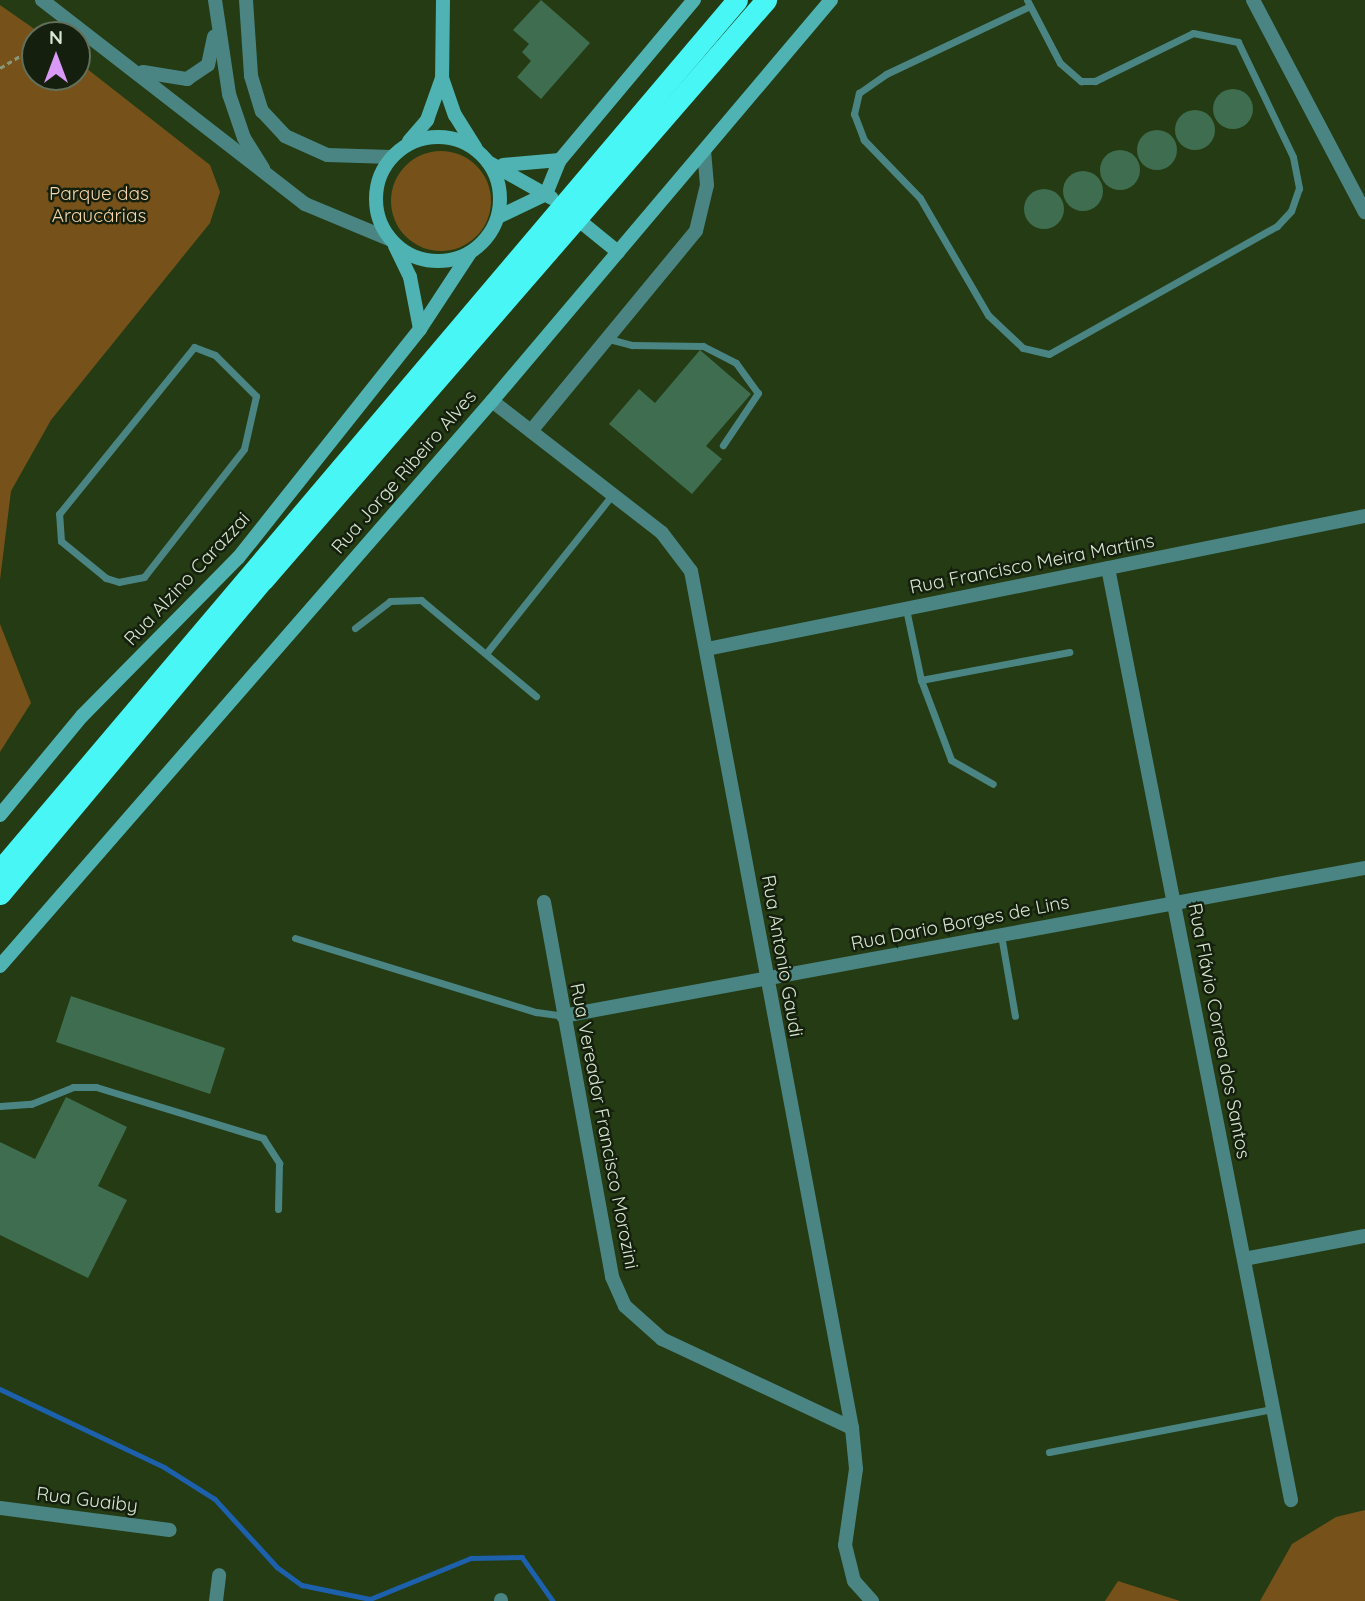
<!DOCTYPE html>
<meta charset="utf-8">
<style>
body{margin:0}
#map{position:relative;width:1365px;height:1601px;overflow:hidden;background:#243b13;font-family:Quicksand,sans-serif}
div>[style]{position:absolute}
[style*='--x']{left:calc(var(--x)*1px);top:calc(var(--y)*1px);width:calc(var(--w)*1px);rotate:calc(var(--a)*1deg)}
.green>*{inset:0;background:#76521a}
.round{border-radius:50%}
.stream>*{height:4.5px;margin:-2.25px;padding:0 2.25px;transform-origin:2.25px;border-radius:2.25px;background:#1d60ac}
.building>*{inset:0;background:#3f6d4f}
.path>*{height:2.5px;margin-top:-1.25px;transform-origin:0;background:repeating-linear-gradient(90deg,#86997a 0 5px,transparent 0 8.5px)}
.lane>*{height:7px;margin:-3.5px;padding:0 3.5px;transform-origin:3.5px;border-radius:3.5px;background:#4a8584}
.street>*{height:14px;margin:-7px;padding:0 7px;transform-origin:7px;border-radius:7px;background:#4a8584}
.secondary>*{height:14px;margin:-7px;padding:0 7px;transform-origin:7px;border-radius:7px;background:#4eb3b2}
.secondary>.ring{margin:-7px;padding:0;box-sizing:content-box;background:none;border:14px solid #4eb3b2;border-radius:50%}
.highway>*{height:21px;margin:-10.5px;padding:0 10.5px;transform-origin:10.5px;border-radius:10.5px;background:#47f6f5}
span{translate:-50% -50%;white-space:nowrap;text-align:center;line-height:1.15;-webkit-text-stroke:5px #141f0e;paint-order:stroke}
.park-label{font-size:19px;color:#f6d5aa}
.street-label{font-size:19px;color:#d7e6cf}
.north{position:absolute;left:21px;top:21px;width:70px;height:70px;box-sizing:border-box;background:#141f0e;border:2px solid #626f5b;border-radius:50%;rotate:0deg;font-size:19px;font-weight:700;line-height:28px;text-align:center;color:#d7e6cf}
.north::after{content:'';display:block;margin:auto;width:24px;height:32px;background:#d99af7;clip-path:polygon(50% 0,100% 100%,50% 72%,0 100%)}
</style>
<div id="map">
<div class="green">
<i style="clip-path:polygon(0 5px,43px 35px,35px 35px,35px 77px,77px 77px,77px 61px,210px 165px,220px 192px,210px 223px,51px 420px,11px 491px,0 580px)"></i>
<i class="round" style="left:391px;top:151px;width:100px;height:100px"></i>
<i style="clip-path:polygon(0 624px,31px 703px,0 752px)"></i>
<i style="clip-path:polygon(1365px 1510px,1365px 1601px,1260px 1601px,1292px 1544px,1336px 1517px)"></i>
<i style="clip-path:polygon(1118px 1581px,1180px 1601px,1105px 1601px)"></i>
</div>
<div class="stream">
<i style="--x:0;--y:1389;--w:182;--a:25.4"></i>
<i style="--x:164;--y:1467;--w:60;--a:32.1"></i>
<i style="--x:215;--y:1499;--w:92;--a:47.6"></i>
<i style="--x:277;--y:1567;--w:31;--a:36"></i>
<i style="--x:302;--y:1585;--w:69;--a:11.6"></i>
<i style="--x:370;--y:1599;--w:109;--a:-22.1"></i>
<i style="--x:471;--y:1558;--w:51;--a:-1.1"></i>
<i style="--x:522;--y:1557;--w:54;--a:54.8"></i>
</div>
<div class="building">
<i style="clip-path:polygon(541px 0,590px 43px,541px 99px,517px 77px,531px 61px,522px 52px,529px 44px,513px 30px)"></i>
<i class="round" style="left:1213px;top:89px;width:40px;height:40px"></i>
<i class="round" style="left:1175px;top:110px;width:40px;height:40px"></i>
<i class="round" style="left:1137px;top:130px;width:40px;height:40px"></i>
<i class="round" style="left:1100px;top:150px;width:40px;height:40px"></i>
<i class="round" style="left:1063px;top:171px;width:40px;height:40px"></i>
<i class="round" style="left:1024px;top:189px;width:40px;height:40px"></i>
<i style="clip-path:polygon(700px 350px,751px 394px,706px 446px,722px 459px,692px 494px,609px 424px,639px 389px,655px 403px)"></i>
<i style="clip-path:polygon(71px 996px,225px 1048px,210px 1094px,56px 1042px)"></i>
<i style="clip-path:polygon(66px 1097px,127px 1127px,98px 1186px,127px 1200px,88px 1278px,0 1235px,0 1142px,35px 1159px)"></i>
</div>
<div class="path">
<i style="--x:0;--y:68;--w:41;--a:-31"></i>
</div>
<div class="lane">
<i style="--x:1027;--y:0;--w:71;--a:62.4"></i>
<i style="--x:1060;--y:63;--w:28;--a:41"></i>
<i style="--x:1081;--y:81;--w:14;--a:0"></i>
<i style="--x:1095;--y:81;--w:109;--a:-26.1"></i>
<i style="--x:1193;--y:33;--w:46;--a:11.3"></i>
<i style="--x:1238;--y:42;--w:127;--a:64.4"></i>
<i style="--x:1293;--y:157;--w:32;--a:79"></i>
<i style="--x:1299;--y:188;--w:24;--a:109"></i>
<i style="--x:1291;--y:211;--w:21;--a:133"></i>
<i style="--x:1277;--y:226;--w:261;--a:150.7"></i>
<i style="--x:1049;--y:354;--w:27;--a:-167"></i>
<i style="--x:1023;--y:348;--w:48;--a:-136.7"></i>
<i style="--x:988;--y:315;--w:135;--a:-120.2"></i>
<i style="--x:920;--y:198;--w:81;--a:-134"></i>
<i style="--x:864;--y:140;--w:28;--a:-111"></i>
<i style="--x:854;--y:114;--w:22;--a:-77"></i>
<i style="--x:859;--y:93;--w:33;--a:-35"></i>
<i style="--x:886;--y:74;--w:159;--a:-25.3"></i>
<i style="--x:609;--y:339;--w:24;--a:15"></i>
<i style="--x:632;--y:345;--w:71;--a:0.8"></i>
<i style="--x:703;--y:346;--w:37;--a:27"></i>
<i style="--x:736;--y:363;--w:37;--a:54"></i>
<i style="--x:758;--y:393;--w:63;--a:123.9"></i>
<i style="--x:194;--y:347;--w:22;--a:21"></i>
<i style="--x:215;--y:355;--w:58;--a:45"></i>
<i style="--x:256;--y:396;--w:54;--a:102.8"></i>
<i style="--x:244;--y:449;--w:162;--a:128"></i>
<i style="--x:144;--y:577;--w:25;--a:169"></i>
<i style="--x:119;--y:582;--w:14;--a:-163"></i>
<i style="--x:106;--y:578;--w:58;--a:-140.6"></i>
<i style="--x:61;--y:541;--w:27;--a:-94"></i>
<i style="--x:59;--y:514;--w:215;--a:-51"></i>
<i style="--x:906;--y:609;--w:73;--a:78.1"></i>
<i style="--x:921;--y:680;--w:85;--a:69.4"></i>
<i style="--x:951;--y:760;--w:48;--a:29.7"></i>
<i style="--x:355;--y:628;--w:44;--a:-37.6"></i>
<i style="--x:390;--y:601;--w:31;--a:-2"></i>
<i style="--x:421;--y:600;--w:150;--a:39.9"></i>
<i style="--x:488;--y:651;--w:201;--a:-51.5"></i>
<i style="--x:921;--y:680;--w:151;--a:-10.7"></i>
<i style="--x:1001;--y:935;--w:82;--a:80.2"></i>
<i style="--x:295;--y:938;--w:252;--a:17.1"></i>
<i style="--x:536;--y:1012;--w:27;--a:8"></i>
<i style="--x:0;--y:1106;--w:31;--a:-4"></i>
<i style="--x:31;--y:1104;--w:45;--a:-22"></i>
<i style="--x:73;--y:1087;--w:23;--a:0"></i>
<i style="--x:96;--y:1087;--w:175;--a:17"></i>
<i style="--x:263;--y:1138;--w:30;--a:57"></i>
<i style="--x:279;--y:1163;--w:46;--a:91.2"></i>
<i style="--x:1049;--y:1452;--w:228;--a:-10.9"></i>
</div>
<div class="street">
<i style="--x:42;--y:0;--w:333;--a:37.8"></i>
<i style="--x:305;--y:204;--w:91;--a:22.6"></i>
<i style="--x:215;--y:0;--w:95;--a:81.5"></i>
<i style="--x:229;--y:94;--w:46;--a:71.2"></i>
<i style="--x:244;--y:138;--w:36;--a:58"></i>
<i style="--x:246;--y:0;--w:76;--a:86.2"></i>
<i style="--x:251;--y:76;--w:37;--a:73"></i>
<i style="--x:262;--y:111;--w:34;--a:47"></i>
<i style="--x:285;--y:136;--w:46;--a:24.3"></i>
<i style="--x:327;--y:155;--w:64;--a:1.8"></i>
<i style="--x:1253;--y:0;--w:240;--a:62.2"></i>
<i style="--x:143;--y:72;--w:45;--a:9"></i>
<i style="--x:187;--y:79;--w:25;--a:-34"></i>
<i style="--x:208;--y:65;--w:29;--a:-78"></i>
<i style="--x:492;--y:401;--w:215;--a:37.8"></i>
<i style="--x:662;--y:533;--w:48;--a:52.7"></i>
<i style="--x:691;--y:571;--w:872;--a:79.36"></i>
<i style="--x:852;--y:1428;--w:41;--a:84.4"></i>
<i style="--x:856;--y:1469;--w:77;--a:98.2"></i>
<i style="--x:845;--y:1545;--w:37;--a:76"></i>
<i style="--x:854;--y:1581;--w:27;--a:48"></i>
<i style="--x:531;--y:431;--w:259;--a:-50.5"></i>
<i style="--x:696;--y:231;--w:47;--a:-76.6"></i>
<i style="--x:707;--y:185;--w:33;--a:-95"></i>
<i style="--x:1108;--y:568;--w:950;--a:78.89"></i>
<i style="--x:707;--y:649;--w:671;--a:-11.43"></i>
<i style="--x:544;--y:902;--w:381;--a:79.7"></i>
<i style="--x:612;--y:1277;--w:32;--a:66"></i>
<i style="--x:625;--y:1306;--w:50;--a:41.7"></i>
<i style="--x:662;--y:1339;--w:210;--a:25.1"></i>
<i style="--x:563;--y:1016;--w:816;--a:-10.46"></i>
<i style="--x:1244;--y:1259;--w:123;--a:-10.8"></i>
<i style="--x:0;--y:1508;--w:171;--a:7.4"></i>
<i style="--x:216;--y:1601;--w:26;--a:-83"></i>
<i style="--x:501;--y:1601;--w:1;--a:-90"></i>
</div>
<div class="secondary">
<i style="--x:443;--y:0;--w:78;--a:90.7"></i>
<i style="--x:442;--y:78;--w:39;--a:71"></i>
<i style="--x:455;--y:115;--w:39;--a:58"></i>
<i class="ring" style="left:376px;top:137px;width:110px;height:110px"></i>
<i style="--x:409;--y:141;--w:28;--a:-49"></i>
<i style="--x:427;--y:120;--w:45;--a:-70.3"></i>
<i style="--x:488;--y:162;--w:73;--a:29.4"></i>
<i style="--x:503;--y:165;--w:57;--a:-5"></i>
<i style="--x:546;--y:194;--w:37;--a:-68"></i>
<i style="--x:560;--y:160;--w:209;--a:-50.1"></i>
<i style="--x:570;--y:213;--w:62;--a:39.1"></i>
<i style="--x:498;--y:217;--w:53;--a:-25.6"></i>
<i style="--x:395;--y:246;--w:34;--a:64"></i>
<i style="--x:410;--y:277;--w:53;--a:79.1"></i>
<i style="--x:0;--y:815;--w:129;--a:-50.4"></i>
<i style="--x:82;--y:716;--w:222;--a:-45.4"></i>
<i style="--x:238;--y:558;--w:293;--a:-51.5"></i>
<i style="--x:420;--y:329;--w:91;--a:-56.7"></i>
<i style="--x:0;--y:966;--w:749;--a:-48.95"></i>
<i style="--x:492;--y:401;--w:525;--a:-49.79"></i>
</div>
<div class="highway">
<i style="--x:0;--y:870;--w:1140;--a:-49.73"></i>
<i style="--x:0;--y:894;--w:410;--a:-50.1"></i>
<i style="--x:263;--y:580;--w:768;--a:-49.07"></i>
</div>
<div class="park-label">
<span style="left:99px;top:205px">Parque das<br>Araucárias</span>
</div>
<div class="street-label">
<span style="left:404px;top:472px;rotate:-49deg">Rua Jorge Ribeiro Alves</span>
<span style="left:1032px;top:564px;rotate:-11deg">Rua Francisco Meira Martins</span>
<span style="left:187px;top:579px;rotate:-47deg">Rua Alzino Carazzai</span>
<span style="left:960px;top:923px;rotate:-11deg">Rua Dario Borges de Lins</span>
<span style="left:782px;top:956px;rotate:80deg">Rua Antonio Gaudi</span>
<span style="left:1219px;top:1031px;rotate:79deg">Rua Flávio Correa dos Santos</span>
<span style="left:604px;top:1126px;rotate:79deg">Rua Vereador Francisco Morozini</span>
<span style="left:87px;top:1500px;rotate:7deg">Rua Guaiby</span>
</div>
<div class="north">N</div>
</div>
